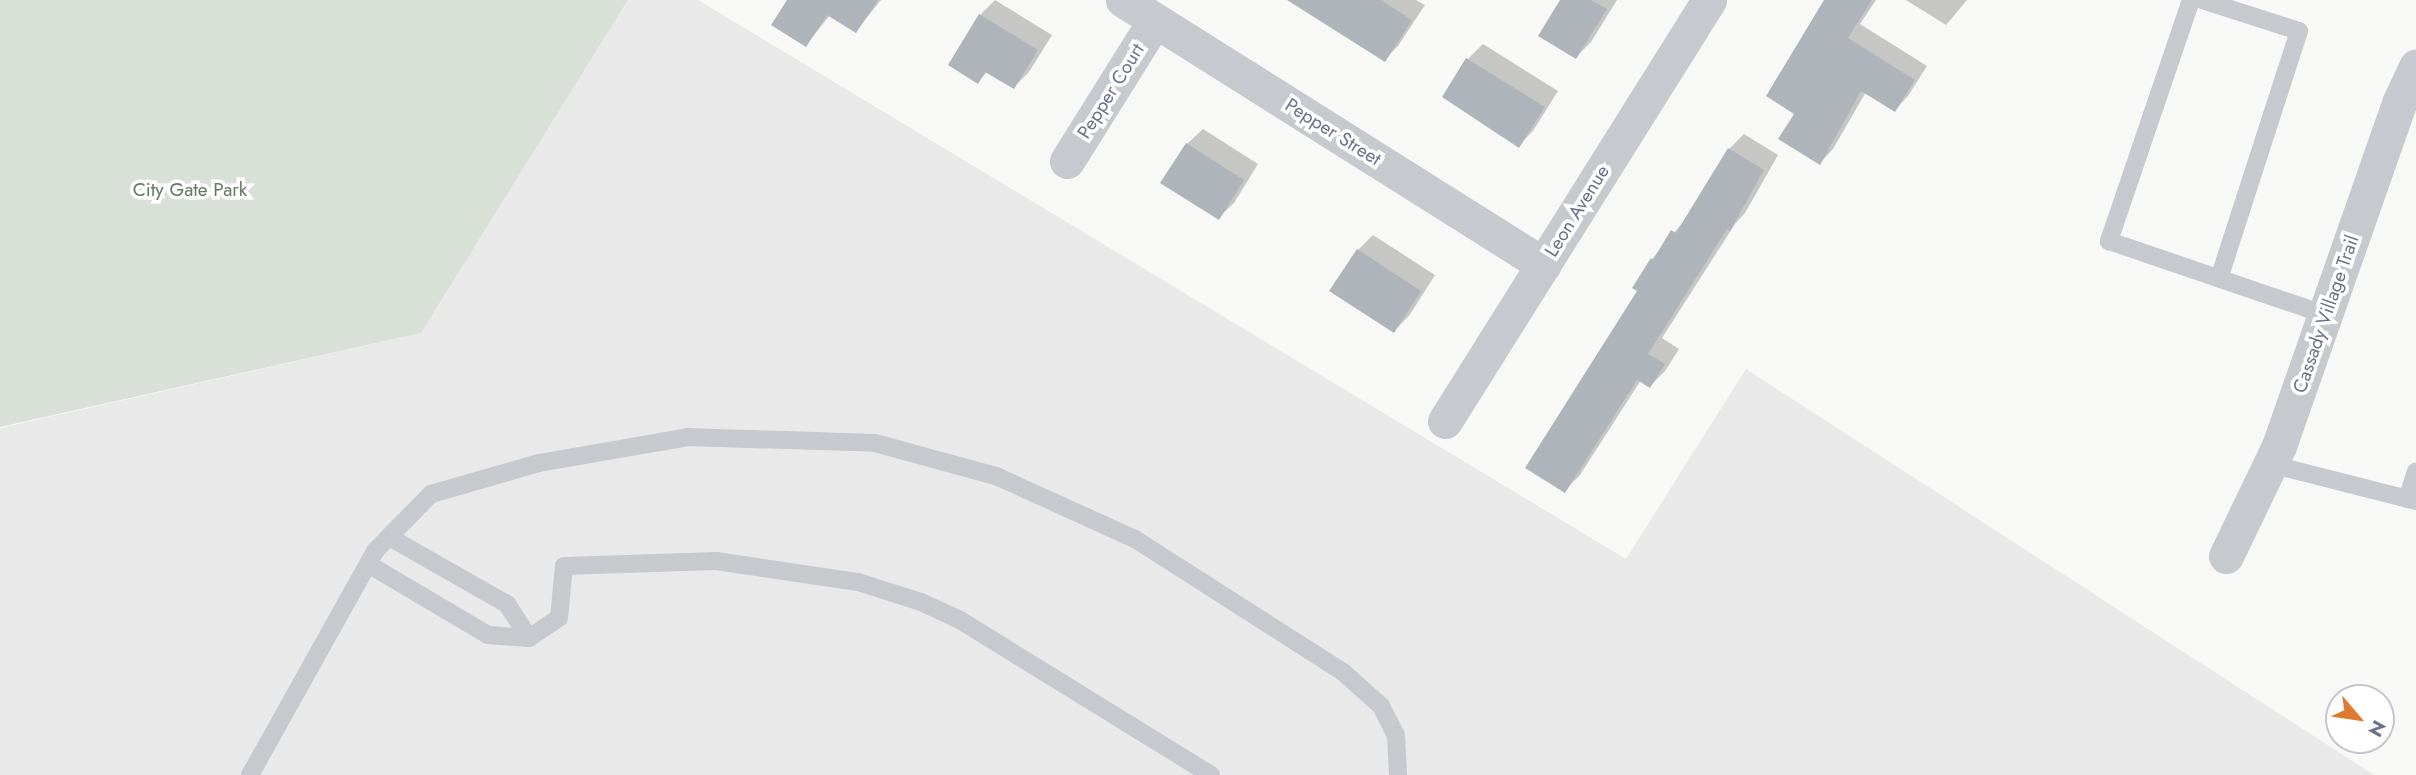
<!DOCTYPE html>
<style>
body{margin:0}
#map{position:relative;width:2416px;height:775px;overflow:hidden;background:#f8f9f6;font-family:Jost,sans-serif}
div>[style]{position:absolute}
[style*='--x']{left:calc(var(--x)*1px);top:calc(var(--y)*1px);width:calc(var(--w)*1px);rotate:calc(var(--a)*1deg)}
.built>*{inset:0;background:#e9e9e9}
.green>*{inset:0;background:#d9e0d7}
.shadow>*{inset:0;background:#0003}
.building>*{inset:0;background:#afb4bb}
.service>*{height:18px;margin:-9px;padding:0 9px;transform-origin:9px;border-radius:9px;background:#c6c9cd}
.minor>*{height:35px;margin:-17.5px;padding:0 17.5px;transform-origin:17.5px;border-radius:17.5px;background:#c6c9cd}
span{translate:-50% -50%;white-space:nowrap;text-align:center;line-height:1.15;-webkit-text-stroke:7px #fff;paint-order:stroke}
.street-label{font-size:19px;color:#687386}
.park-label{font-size:19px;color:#637963}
.north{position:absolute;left:2325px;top:684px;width:70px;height:70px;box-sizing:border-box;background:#fff;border:2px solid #c3c7cf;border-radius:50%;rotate:119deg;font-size:19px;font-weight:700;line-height:28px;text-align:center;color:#687386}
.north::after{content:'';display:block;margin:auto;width:24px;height:32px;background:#df7a30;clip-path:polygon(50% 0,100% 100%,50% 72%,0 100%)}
</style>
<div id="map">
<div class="built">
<i style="clip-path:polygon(628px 0,698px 0,1626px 559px,1746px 369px,2374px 775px,0 775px,0 428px,421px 333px)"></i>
</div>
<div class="green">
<i style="clip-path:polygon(0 0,628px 0,421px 333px,0 427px)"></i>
</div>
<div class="shadow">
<i style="clip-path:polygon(789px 0,881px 0,856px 31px,830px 15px,806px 45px)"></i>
<i style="clip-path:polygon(995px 0,1052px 35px,1029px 72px,1014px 87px,988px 71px,978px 82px,980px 15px)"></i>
<i style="clip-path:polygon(1291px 0,1416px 0,1425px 5px,1398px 46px,1384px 60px)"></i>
<i style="clip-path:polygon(1563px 0,1617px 0,1591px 42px,1576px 57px)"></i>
<i style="clip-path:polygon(1828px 0,1876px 0,1860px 24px,1927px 66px,1908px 96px,1895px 110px,1866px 92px,1833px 149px,1820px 163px,1797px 113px)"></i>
<i style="clip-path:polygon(1906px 0,1967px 0,1946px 25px)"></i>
<i style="clip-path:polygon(1483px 44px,1558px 91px,1533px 131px,1518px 146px,1444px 96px,1468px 59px)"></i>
<i style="clip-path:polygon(1203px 129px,1258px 164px,1234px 203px,1218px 218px,1187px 144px)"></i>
<i style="clip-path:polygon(1744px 134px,1778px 155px,1745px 213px,1735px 224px,1662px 338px,1679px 349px,1665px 371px,1650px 386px,1641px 380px,1580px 475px,1565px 490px,1652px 259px,1688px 216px,1729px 149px)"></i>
<i style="clip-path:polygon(1373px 235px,1435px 275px,1409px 316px,1394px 331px,1358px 250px)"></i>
</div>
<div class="building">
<i style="clip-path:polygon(787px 0,878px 0,856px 33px,827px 15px,806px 47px,771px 25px)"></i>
<i style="clip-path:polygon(1287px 0,1381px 0,1412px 20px,1385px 62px)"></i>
<i style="clip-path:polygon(1560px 0,1591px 0,1607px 9px,1576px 59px,1538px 36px)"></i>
<i style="clip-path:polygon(1824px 0,1872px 0,1848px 38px,1915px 80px,1895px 112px,1861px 91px,1820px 165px,1778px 139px,1794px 114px,1766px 96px)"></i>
<i style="clip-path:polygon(979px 14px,1038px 50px,1014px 89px,985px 72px,978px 84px,948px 65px)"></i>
<i style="clip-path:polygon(1466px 58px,1545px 107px,1519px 148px,1442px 97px)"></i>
<i style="clip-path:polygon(1186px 143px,1244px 180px,1219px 220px,1160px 183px)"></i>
<i style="clip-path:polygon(1728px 148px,1764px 170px,1730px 231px,1727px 229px,1648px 354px,1665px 364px,1650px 388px,1637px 380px,1565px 493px,1525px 468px,1637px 291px,1632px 288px,1651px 258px,1653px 260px,1671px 230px,1676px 233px)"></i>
<i style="clip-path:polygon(1357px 249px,1421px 291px,1394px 333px,1329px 291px)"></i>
</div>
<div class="service">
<i style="--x:2191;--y:0;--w:255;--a:108.8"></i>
<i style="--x:2109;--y:241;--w:229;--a:18.8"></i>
<i style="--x:2202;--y:0;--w:102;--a:17.7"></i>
<i style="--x:2299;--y:31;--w:260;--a:107.9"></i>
<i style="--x:2270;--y:464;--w:151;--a:14.2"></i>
<i style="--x:2407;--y:499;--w:29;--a:-72"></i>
<i style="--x:389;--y:537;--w:136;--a:29.6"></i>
<i style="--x:507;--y:604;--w:40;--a:57.1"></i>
<i style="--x:368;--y:564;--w:139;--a:30.6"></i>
<i style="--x:488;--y:635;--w:41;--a:4.2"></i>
<i style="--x:529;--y:638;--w:36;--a:-34"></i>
<i style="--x:559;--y:618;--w:52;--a:-84.5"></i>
<i style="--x:564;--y:566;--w:152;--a:-1.9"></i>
<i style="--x:716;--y:561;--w:144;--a:8.4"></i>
<i style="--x:858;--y:582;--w:66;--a:17.6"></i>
<i style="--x:921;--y:602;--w:43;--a:24.8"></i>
<i style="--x:960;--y:620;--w:295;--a:31.7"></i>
<i style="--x:250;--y:775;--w:257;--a:-60.8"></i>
<i style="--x:375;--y:551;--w:80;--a:-45.5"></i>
<i style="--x:431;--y:494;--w:112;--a:-16"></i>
<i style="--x:539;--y:463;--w:151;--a:-9.9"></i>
<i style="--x:688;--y:437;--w:187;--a:1.8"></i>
<i style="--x:875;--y:443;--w:125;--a:15.3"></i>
<i style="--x:996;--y:476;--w:153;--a:24.4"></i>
<i style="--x:1135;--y:539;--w:247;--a:32.6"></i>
<i style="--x:1343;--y:672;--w:51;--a:41.8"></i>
<i style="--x:1381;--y:706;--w:33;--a:63"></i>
<i style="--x:1396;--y:735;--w:40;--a:87.1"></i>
</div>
<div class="minor">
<i style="--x:1123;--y:0;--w:497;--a:32.2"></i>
<i style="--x:1067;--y:161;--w:166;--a:-58"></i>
<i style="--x:1445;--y:421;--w:497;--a:-57.9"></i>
<i style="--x:2226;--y:556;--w:122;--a:-64.3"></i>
<i style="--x:2279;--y:446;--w:366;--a:-70.7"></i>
<i style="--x:2400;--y:101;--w:38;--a:-65"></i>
</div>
<div class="street-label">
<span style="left:1111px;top:91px;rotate:-58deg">Pepper Court</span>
<span style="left:1333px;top:132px;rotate:32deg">Pepper Street</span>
<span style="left:1577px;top:211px;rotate:-58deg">Leon Avenue</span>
<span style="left:2326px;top:314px;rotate:-71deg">Cassady Village Trail</span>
</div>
<div class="park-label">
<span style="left:190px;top:190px">City Gate Park</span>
</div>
<div class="north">N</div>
</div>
